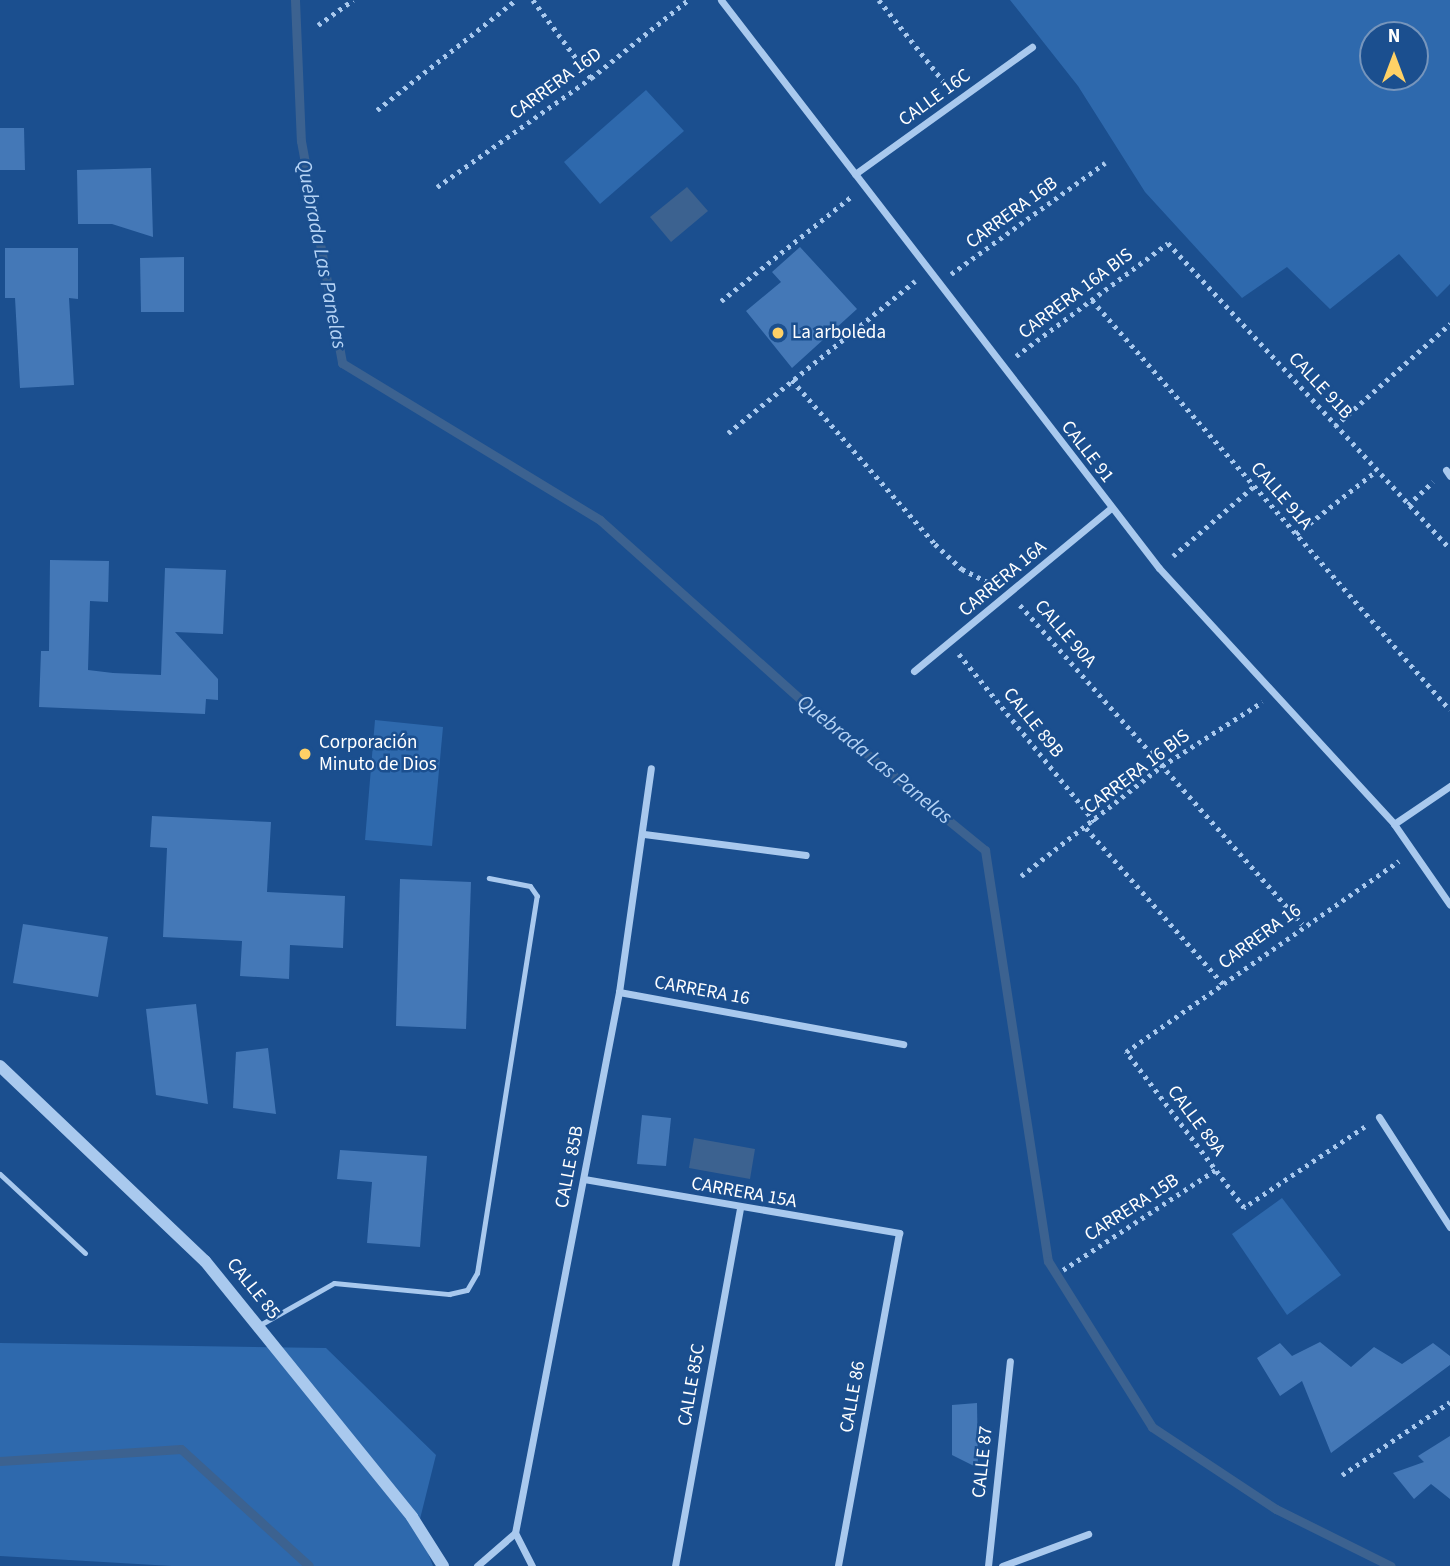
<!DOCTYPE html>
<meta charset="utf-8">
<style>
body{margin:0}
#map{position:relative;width:1450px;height:1566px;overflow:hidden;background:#1b4f8f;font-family:"Source Sans 3",sans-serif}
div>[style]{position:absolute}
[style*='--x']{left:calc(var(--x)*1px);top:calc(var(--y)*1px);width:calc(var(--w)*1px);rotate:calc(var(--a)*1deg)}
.green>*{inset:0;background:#2e69ad}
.water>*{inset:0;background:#3c6290}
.stream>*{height:9px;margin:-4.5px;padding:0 4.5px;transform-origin:4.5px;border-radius:4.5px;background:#3c6290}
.building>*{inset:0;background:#4478b7}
.path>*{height:4.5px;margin-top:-2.25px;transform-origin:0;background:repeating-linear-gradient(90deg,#a9c9ee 0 3.5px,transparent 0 8.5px)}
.service>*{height:5px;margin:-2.5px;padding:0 2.5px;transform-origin:2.5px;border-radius:2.5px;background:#a9c9ee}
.minor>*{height:7px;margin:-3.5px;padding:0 3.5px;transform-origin:3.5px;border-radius:3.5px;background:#a9c9ee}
.tertiary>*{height:12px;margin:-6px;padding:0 6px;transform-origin:6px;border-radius:6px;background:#a9c9ee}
.dots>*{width:19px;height:19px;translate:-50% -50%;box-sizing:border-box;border:4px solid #1b4f8f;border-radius:50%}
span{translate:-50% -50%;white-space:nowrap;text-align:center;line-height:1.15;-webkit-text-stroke:5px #1b4f8f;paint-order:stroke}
.street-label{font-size:19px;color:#fff}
.poi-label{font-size:19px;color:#fff}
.left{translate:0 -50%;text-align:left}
.water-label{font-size:21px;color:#b5d3f5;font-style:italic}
.north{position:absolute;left:1359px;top:21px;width:70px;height:70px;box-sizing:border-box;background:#1b4f8f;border:2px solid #7695bc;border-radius:50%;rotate:0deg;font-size:19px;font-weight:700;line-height:28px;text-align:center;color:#fff}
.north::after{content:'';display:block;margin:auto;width:24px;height:32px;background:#ffd166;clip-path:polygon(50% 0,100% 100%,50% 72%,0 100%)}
</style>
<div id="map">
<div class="green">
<i style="clip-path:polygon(evenodd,1010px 0,1450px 0,1450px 284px,1437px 297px,1399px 254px,1330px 309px,1287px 267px,1242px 298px,1145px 192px,1078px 86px,1010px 0,1373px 35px,1415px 35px,1415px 77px,1373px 77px,1373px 35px)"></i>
<i style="clip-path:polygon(646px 90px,684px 131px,600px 204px,564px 162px)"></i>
<i style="clip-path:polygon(375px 720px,443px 727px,432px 846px,365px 840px)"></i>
<i style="clip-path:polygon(1282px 1198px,1341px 1275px,1287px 1315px,1232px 1234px)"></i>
<i style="clip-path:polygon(0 1343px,326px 1348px,436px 1455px,418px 1527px,433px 1566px,172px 1566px,0 1556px)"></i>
</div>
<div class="water">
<i style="clip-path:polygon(687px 187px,708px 211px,671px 242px,650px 217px)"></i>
<i style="clip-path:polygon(694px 1138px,755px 1149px,750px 1179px,689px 1168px)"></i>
</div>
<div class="stream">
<i style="--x:295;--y:0;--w:141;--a:87.6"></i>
<i style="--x:301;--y:141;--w:226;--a:79.5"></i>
<i style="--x:342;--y:363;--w:302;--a:31.3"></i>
<i style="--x:600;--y:520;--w:278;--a:41.8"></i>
<i style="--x:807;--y:705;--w:230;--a:39.2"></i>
<i style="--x:985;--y:850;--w:416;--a:81.3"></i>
<i style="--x:1048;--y:1261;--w:196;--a:57.9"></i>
<i style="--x:1152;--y:1427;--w:149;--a:33.5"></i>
<i style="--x:1276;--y:1509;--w:128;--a:26.4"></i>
<i style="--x:0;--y:1461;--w:181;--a:-3.8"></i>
<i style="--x:181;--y:1449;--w:173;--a:42.4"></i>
</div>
<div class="building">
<i style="clip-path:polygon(0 128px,24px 128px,25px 170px,0 170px)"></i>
<i style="clip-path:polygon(151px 168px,153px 237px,112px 224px,78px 224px,77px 170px)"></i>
<i style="clip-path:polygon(800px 247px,857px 309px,792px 368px,746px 311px,781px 282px,772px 272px)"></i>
<i style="clip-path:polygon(5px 248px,78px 248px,78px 299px,69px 298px,74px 385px,20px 388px,15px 298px,5px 298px)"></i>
<i style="clip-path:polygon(184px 257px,184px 312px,141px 312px,140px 258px)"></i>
<i style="clip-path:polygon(50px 560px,109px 561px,108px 602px,90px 601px,88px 670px,113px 673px,161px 675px,165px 568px,226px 570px,223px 634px,175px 632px,218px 679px,218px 700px,206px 699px,205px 714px,39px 707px,41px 651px,49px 651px)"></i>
<i style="clip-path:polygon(152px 816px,271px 822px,267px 892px,345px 896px,343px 948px,290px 945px,289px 979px,240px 976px,242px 941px,163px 937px,167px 848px,150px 847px)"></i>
<i style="clip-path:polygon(400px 879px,471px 882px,466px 1029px,396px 1026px)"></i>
<i style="clip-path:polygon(23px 924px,108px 937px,98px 997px,13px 983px)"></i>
<i style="clip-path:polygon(196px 1004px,208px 1104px,156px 1095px,146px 1009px)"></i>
<i style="clip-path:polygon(268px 1048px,276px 1114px,233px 1108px,236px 1052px)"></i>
<i style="clip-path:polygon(642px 1115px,671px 1118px,666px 1166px,637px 1164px)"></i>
<i style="clip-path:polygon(340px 1150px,427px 1156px,420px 1247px,367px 1243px,372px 1182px,337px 1179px)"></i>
<i style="clip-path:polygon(1320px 1342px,1351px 1367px,1374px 1347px,1402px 1364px,1433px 1343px,1450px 1356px,1450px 1365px,1331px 1453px,1302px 1381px,1280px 1396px,1257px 1358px,1280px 1343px,1292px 1356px)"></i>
<i style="clip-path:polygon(977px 1403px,978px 1468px,952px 1455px,952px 1405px)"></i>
<i style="clip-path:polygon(1450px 1436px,1450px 1499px,1431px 1484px,1414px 1499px,1393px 1473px,1424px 1462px,1418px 1456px)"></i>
</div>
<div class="path">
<i style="--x:533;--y:0;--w:97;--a:53.4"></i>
<i style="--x:879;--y:0;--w:111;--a:51.6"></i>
<i style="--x:318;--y:25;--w:43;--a:-35.5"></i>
<i style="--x:377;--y:110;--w:177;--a:-38.4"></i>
<i style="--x:437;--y:187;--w:189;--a:-35.3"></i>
<i style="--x:591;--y:78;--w:124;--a:-38.8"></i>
<i style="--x:951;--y:274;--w:190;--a:-35.8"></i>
<i style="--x:1092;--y:300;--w:544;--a:48.87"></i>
<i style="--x:721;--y:301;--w:168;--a:-38.7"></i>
<i style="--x:1016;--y:356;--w:189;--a:-36.6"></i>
<i style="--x:1168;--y:243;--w:416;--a:47.3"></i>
<i style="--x:792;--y:380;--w:218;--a:48.9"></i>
<i style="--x:935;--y:544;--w:37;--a:43"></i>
<i style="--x:962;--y:569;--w:33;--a:27"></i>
<i style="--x:1335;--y:426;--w:154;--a:-41.6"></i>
<i style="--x:728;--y:433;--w:241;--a:-39.1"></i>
<i style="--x:1408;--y:505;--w:34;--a:-43"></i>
<i style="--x:1296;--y:534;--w:102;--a:-38.2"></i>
<i style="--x:1173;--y:556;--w:107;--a:-40.8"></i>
<i style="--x:1020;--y:605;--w:426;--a:48.5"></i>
<i style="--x:959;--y:654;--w:216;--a:51"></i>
<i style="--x:1086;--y:828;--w:208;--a:48.7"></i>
<i style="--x:1021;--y:876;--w:179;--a:-38"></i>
<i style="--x:1162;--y:766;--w:119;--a:-32.6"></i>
<i style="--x:1365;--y:1127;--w:146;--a:146.2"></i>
<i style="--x:1244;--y:1208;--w:196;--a:-127.1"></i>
<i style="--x:1126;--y:1052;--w:333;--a:-35"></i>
<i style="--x:1063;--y:1270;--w:182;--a:-33.3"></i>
<i style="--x:1342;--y:1475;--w:130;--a:-34.1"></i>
</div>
<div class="service">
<i style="--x:0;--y:1174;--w:116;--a:42.9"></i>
<i style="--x:258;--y:1326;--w:87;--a:-29.5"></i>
<i style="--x:334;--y:1283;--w:116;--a:5.5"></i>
<i style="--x:449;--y:1294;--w:18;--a:-13"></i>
<i style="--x:467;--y:1290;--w:20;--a:-60"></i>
<i style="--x:477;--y:1273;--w:382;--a:-81"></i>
<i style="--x:537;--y:896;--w:12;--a:-125"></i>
<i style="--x:530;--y:886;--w:42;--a:-169"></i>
</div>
<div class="minor">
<i style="--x:721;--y:0;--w:717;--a:52.36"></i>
<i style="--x:1159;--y:568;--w:348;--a:47.4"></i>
<i style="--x:1394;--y:824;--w:98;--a:55.3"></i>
<i style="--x:855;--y:174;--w:218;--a:-35.7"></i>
<i style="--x:1446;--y:470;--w:7;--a:56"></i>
<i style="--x:914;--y:671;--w:256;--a:-39.6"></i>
<i style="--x:1394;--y:824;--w:68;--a:-34.2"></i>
<i style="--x:644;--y:834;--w:163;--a:7.4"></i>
<i style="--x:619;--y:992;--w:289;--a:10.4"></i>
<i style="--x:1379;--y:1117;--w:131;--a:57.2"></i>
<i style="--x:584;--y:1179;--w:320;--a:9.7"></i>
<i style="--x:899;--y:1233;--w:339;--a:100.4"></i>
<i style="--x:477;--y:1566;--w:50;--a:-41"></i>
<i style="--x:532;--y:1566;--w:37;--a:-117"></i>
<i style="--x:515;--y:1533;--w:551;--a:-79.12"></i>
<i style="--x:619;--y:992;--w:226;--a:-81.9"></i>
<i style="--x:675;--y:1566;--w:363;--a:-79.7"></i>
<i style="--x:988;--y:1566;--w:206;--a:-83.9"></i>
<i style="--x:1002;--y:1566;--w:92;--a:-20.4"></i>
</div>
<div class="tertiary">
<i style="--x:0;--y:1066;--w:283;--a:43.6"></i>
<i style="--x:205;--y:1261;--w:329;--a:51"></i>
<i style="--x:412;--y:1517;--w:58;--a:57.7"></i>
</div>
<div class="dots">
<i style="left:778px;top:333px;background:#ffd166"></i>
<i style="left:305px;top:754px;background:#ffd166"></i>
</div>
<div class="street-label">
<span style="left:556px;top:84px;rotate:-36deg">CARRERA 16D</span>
<span style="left:935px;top:98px;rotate:-36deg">CALLE 16C</span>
<span style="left:1012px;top:213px;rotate:-36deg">CARRERA 16B</span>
<span style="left:1076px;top:294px;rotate:-37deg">CARRERA 16A BIS</span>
<span style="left:1320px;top:386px;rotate:47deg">CALLE 91B</span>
<span style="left:1087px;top:452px;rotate:52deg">CALLE 91</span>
<span style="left:1281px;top:496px;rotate:49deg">CALLE 91A</span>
<span style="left:1003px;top:579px;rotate:-40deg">CARRERA 16A</span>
<span style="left:1065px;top:634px;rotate:49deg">CALLE 90A</span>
<span style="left:1033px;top:723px;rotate:51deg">CALLE 89B</span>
<span style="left:1137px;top:772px;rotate:-37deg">CARRERA 16 BIS</span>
<span style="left:1260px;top:937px;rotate:-36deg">CARRERA 16</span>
<span style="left:702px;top:991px;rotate:10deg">CARRERA 16</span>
<span style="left:1196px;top:1121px;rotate:53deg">CALLE 89A</span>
<span style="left:570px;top:1167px;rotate:-79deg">CALLE 85B</span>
<span style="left:744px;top:1193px;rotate:10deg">CARRERA 15A</span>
<span style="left:1132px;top:1208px;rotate:-33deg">CARRERA 15B</span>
<span style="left:253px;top:1289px;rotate:51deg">CALLE 85</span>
<span style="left:692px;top:1385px;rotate:-80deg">CALLE 85C</span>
<span style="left:853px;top:1397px;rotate:-80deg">CALLE 86</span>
<span style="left:983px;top:1462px;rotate:-84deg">CALLE 87</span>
</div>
<div class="poi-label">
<span class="left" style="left:792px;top:333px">La arboleda</span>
<span class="left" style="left:319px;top:754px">Corporación<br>Minuto de Dios</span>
</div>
<div class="water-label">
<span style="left:322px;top:254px;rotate:79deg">Quebrada Las Panelas</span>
<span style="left:875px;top:759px;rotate:39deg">Quebrada Las Panelas</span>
</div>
<div class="north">N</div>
</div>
